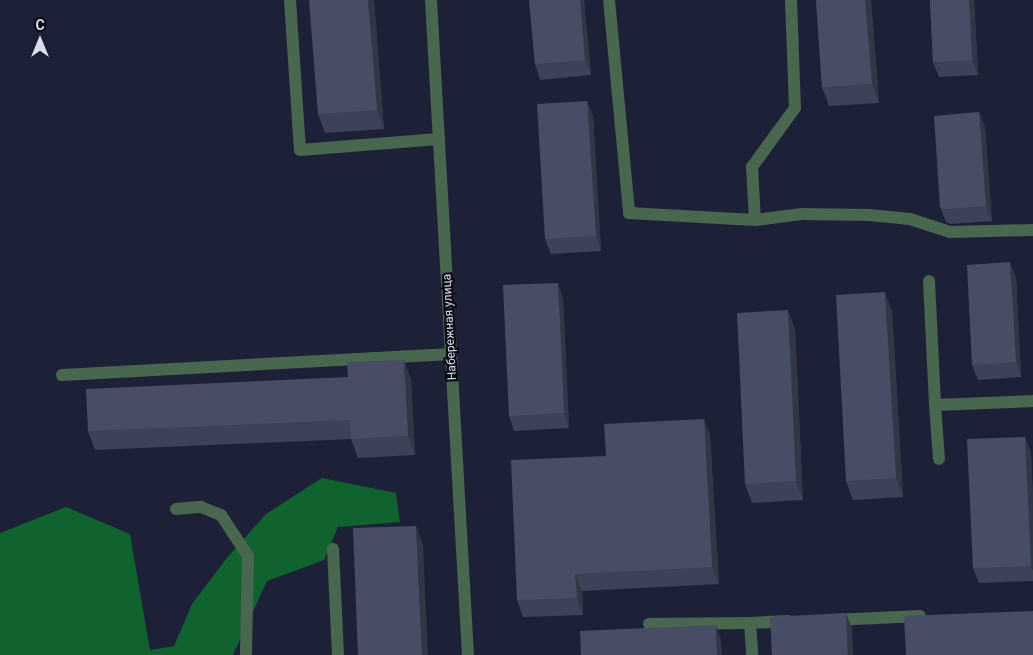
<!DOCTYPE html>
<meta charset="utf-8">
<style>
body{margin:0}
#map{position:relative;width:1033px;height:655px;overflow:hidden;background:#1d2137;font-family:Roboto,sans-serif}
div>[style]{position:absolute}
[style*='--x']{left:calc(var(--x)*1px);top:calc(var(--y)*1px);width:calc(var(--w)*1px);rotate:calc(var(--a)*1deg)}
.forest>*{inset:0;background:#10622e}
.lane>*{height:12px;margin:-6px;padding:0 6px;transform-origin:6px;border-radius:6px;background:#49664f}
.street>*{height:12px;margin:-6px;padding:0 6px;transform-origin:6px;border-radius:6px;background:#49664f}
.wall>*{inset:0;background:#3e4258}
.shaded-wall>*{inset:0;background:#323647}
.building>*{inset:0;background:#484d66}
span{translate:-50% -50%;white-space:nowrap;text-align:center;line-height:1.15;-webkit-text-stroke:4.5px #0a0b15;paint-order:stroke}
.street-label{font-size:12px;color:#dbdeed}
.north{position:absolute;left:15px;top:15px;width:50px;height:50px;-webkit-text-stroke:4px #0a0b15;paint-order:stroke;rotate:0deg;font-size:14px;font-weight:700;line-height:20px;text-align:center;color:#dbdeed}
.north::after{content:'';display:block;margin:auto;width:18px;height:22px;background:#dbdeed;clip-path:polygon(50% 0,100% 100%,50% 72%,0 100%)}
</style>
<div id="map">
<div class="forest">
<i style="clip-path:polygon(322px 478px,396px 493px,400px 522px,338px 527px,324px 560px,267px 581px,233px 655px,0 655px,0 533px,66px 507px,130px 534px,150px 650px,174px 646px,192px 604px,226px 559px,266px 514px)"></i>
</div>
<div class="lane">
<i style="--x:290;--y:0;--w:150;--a:86.2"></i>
<i style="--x:300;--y:150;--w:139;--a:-4.5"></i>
<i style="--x:609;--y:0;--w:214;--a:84.6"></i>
<i style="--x:629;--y:213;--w:126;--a:3.2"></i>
<i style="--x:791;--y:0;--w:108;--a:87.9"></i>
<i style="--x:795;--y:108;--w:73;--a:126.1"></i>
<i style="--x:752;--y:167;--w:53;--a:86.8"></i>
<i style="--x:755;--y:220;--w:47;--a:-7.3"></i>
<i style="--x:802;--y:214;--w:67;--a:0.9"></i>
<i style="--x:869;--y:215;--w:41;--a:5.6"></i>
<i style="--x:910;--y:219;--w:42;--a:18"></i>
<i style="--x:950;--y:232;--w:83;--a:-1.4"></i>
<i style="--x:929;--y:281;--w:124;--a:87.2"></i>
<i style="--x:935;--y:405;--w:98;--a:-2.3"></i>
<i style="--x:62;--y:375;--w:390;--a:-3.1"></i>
<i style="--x:935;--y:405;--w:54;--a:85.8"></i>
<i style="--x:176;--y:509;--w:25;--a:-5"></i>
<i style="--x:201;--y:507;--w:22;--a:22"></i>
<i style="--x:221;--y:515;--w:49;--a:56.6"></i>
<i style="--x:248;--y:556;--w:99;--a:91.2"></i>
<i style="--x:333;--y:549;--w:106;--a:87.3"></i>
<i style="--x:833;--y:620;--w:87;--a:-2.6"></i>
<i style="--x:750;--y:623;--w:38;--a:-3"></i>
<i style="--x:649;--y:624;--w:101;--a:-0.6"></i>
<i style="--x:750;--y:623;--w:32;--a:86"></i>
</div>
<div class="street">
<i style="--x:431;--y:0;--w:656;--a:86.77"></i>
</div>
<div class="wall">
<i style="clip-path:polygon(374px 0,384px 129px,325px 133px,318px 114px)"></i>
<i style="clip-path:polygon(529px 0,584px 0,591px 75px,540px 80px,535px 64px)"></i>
<i style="clip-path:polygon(816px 0,871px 0,879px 103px,829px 106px,822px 87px)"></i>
<i style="clip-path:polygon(930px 0,974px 0,978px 75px,939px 77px,933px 62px)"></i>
<i style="clip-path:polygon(587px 101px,593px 116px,601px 251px,551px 254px,545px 239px)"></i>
<i style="clip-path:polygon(979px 112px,985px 127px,992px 221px,951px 224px,946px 222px,940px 207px)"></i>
<i style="clip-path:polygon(1016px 277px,1021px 377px,978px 380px,972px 365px)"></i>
<i style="clip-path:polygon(563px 298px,569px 428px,514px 431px,509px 416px)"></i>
<i style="clip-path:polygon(892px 311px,903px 497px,853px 500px,846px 481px)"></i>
<i style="clip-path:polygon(795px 329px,803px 500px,752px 503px,745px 484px)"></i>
<i style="clip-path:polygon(411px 379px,415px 455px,358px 458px,351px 439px,95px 450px,88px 431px)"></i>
<i style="clip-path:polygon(704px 419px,710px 436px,719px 584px,582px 591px,583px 615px,523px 617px,517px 600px,606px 456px)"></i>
<i style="clip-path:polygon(1031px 452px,1033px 500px,1033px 581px,979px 583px,973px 568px)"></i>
</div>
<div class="shaded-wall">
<i style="clip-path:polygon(368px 0,374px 0,384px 129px,377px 110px)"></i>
<i style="clip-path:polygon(580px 0,584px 0,591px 75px,585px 60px)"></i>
<i style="clip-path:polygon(865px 0,871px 0,879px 103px,872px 84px)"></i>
<i style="clip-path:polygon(969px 0,974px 0,978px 75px,972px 60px)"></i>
<i style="clip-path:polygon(587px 101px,593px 116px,601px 251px,596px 236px)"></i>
<i style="clip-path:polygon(979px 112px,985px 127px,992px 221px,986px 206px)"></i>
<i style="clip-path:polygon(1010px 262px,1016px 277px,1021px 377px,1016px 362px)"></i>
<i style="clip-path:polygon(558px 283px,563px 298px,569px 428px,564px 413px)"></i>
<i style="clip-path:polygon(885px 292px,892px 311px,903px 497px,896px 478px)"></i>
<i style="clip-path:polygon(788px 310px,795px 329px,803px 500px,796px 481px)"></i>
<i style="clip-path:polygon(404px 360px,411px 379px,415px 455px,408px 436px)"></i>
<i style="clip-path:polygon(704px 419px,710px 436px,719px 584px,712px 567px)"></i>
<i style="clip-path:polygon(1025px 437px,1031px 452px,1033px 500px,1033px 571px,1031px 566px)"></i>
<i style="clip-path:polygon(416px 526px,423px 545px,428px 655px,422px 655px)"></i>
<i style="clip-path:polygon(575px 574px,582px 591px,583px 615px,577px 598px)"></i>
<i style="clip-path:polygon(846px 613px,852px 628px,853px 655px,848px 655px)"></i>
<i style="clip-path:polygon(716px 625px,721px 640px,722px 655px,717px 655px)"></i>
</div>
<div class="building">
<i style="clip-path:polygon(309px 0,368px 0,377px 110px,318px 114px)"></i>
<i style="clip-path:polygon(529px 0,580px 0,585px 60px,535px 64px)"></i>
<i style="clip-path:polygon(816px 0,865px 0,872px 84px,822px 87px)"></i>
<i style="clip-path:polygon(930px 0,969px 0,972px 60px,933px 62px)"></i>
<i style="clip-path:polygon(587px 101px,596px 236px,545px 239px,537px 104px)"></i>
<i style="clip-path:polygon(979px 112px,986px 206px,946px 209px,940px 207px,934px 116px)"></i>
<i style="clip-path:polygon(1010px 262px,1016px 362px,972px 365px,967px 265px)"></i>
<i style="clip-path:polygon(558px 283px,564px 413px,509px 416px,503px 285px)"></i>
<i style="clip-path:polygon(885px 292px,896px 478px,846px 481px,836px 295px)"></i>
<i style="clip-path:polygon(788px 310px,796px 481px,745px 484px,737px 313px)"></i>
<i style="clip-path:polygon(404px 360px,408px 436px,351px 439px,350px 420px,88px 431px,86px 389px,348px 377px,347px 362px)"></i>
<i style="clip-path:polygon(704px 419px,712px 567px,575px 574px,577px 598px,517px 600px,511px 460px,606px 456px,604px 424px)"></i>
<i style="clip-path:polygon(1025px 437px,1031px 566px,973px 568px,967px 439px)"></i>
<i style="clip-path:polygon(416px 526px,422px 655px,358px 655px,353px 528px)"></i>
<i style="clip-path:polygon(1033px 611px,1033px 655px,906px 655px,904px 616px)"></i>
<i style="clip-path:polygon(846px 613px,848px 655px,772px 655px,770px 617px)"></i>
<i style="clip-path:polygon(716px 625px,717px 655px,581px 655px,580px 631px)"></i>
</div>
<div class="street-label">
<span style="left:450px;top:327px;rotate:-93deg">Набережная улица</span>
</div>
<div class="north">С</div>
</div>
